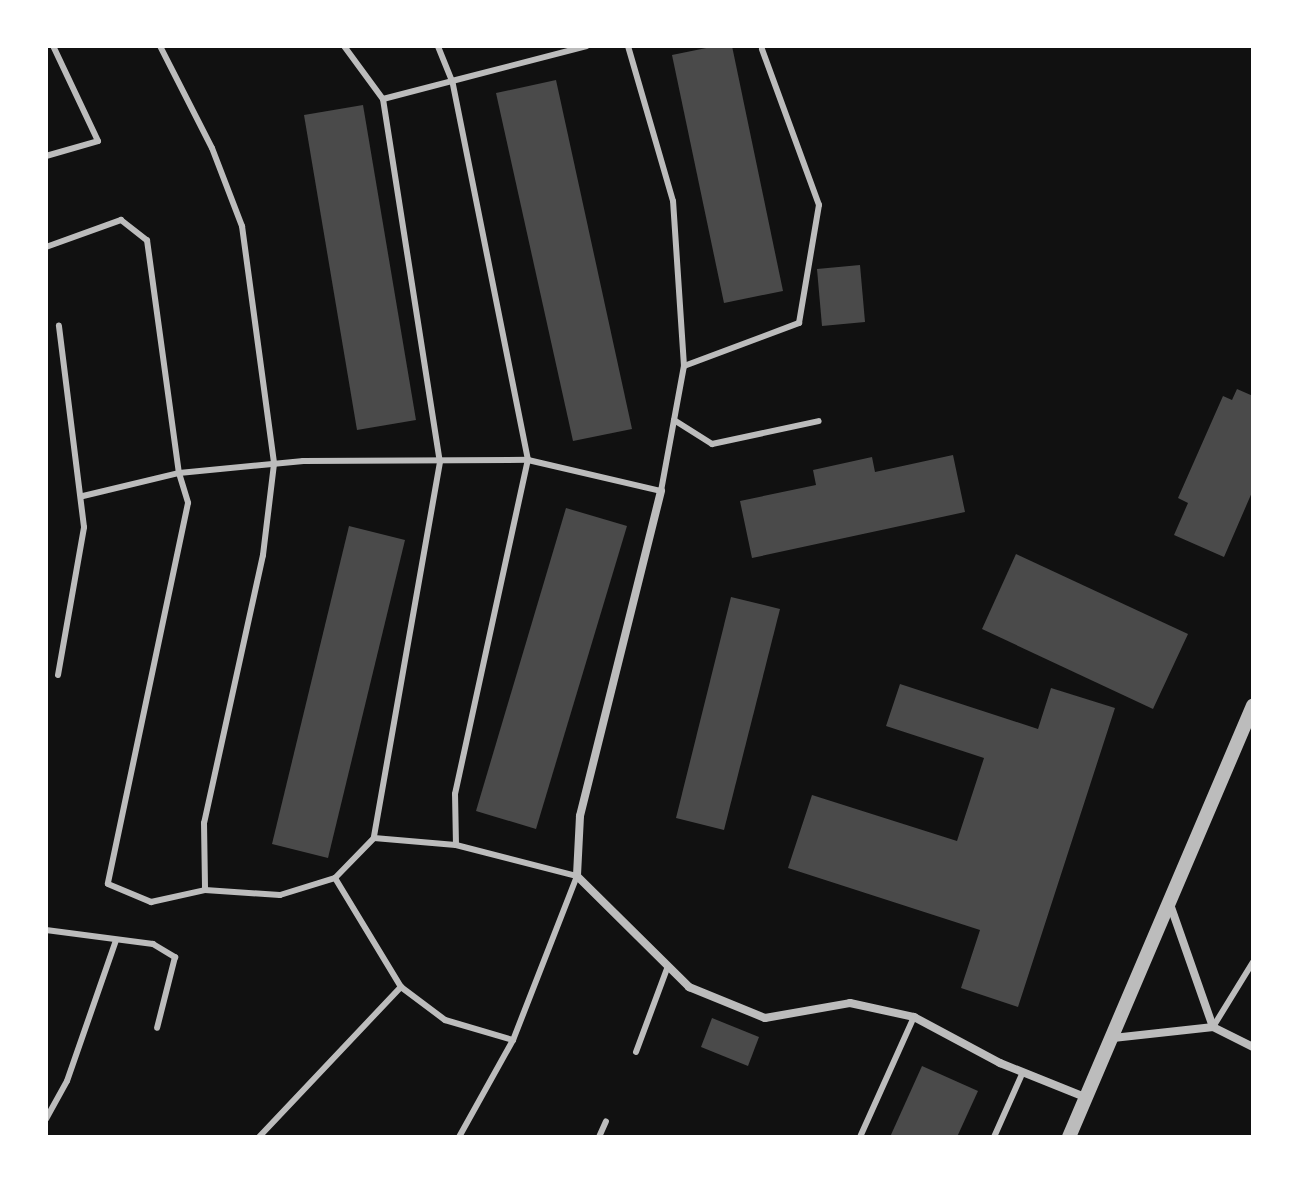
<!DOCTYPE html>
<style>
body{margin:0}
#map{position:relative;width:1299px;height:1183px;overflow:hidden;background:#111;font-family:Raleway,sans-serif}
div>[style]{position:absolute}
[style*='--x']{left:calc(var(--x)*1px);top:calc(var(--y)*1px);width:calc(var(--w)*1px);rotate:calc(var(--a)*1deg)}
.building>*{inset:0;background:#4a4a4a}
.service>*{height:6px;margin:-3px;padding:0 3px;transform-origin:3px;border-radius:3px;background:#bcbcbc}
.minor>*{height:8px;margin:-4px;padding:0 4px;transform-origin:4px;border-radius:4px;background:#bcbcbc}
.tertiary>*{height:14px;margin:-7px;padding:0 7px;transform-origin:7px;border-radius:7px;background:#bcbcbc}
span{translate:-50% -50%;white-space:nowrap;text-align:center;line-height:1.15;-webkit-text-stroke:7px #fff;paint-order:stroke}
.frame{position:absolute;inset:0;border:48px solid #fff;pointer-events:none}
</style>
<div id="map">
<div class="building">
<i style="clip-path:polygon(716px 46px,732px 46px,783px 291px,724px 303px,672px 55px)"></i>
<i style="clip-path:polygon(556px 80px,632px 429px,573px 441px,496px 93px)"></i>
<i style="clip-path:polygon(363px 105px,416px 420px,357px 430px,304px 115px)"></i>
<i style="clip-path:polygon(860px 265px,865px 322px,822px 326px,817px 269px)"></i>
<i style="clip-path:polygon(1237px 389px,1253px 396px,1253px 490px,1224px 557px,1174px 535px,1188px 503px,1178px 498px,1223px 396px,1232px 400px)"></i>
<i style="clip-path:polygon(953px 455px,965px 512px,752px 558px,740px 501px,816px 485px,813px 470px,872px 457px,875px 472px)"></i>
<i style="clip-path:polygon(566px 508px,627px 526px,536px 829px,476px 811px)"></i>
<i style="clip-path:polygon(349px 526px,405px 540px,328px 858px,272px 844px)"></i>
<i style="clip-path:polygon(1016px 554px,1188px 634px,1153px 709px,982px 629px)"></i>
<i style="clip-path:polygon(731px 597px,780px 609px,724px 830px,676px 818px)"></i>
<i style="clip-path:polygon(900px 684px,1038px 729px,1051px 688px,1115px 708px,1018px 1007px,961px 988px,980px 930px,788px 868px,812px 795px,957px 841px,984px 758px,886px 726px)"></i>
<i style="clip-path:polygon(712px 1018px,759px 1037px,748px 1066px,701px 1047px)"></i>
<i style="clip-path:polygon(922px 1066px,978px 1091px,957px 1137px,890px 1137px)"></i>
</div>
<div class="service">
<i style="--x:160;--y:46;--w:114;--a:63"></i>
<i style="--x:212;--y:148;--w:84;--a:69"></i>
<i style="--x:242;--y:226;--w:240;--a:82.3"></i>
<i style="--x:274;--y:464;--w:92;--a:96.9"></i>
<i style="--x:263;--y:555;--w:274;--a:102.4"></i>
<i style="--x:204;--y:823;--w:67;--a:89.1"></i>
<i style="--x:344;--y:46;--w:66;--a:53.7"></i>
<i style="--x:383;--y:99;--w:367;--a:81.1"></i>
<i style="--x:440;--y:462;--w:382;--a:100"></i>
<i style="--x:383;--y:99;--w:71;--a:-14.6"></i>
<i style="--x:452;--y:81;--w:38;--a:-112"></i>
<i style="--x:46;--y:156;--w:54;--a:-16.1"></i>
<i style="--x:98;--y:141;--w:105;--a:-115.3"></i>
<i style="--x:46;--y:247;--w:80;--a:-19.8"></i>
<i style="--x:121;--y:220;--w:33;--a:38"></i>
<i style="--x:147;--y:240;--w:235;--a:82.2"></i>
<i style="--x:179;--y:473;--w:31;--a:73"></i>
<i style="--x:188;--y:503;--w:389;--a:101.9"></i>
<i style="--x:108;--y:884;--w:47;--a:22.7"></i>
<i style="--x:151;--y:902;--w:55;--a:-12.5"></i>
<i style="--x:205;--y:890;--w:75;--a:3.8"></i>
<i style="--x:280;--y:895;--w:58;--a:-17.2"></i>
<i style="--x:335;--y:878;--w:56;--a:-45.7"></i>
<i style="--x:374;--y:838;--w:82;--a:4.9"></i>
<i style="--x:456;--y:845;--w:125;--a:14.4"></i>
<i style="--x:577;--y:876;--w:176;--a:111.3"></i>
<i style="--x:513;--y:1040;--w:111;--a:119.1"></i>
<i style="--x:684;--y:366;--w:123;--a:-20.5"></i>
<i style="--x:799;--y:323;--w:120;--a:-80.4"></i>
<i style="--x:819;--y:205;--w:166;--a:-110.1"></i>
<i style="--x:674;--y:420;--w:45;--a:32.3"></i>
<i style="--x:712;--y:444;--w:109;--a:-12.1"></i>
<i style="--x:83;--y:496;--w:99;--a:-13.5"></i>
<i style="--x:179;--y:473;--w:125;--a:-5.5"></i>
<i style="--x:303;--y:461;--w:225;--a:-0.3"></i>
<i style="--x:528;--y:460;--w:137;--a:13.1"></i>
<i style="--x:661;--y:491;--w:127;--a:-79.6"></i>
<i style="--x:684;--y:366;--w:165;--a:-93.8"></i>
<i style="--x:673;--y:201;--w:161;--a:-106.2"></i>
<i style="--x:58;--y:675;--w:150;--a:-80"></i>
<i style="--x:84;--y:527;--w:203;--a:-97.1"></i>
<i style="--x:456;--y:845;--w:51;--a:-91.1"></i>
<i style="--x:455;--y:794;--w:342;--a:-77.7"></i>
<i style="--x:528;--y:460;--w:387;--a:-101.3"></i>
<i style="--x:452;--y:81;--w:139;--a:-14.5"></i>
<i style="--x:335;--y:878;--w:127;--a:58.8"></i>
<i style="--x:401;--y:987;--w:55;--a:36.9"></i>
<i style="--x:445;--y:1020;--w:71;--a:16.4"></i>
<i style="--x:46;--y:930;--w:108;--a:7.5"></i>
<i style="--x:153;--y:944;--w:26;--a:31"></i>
<i style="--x:175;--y:957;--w:73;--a:104.2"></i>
<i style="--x:1213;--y:1027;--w:76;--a:-58.4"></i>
<i style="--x:636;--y:1052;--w:92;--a:-69.6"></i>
<i style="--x:46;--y:1119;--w:43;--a:-61.1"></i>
<i style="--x:67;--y:1081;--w:149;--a:-70.8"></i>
<i style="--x:259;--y:1137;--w:207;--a:-46.6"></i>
<i style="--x:599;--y:1137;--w:17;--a:-66"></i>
<i style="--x:860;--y:1137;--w:132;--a:-65.8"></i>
<i style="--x:994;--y:1137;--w:71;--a:-66"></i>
</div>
<div class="minor">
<i style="--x:661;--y:491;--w:335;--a:104"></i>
<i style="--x:580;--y:816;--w:60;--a:92.9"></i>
<i style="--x:577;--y:876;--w:158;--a:44.7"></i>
<i style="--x:689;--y:987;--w:82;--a:22.2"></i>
<i style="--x:765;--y:1018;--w:86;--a:-10"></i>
<i style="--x:850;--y:1003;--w:66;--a:12.3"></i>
<i style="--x:914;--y:1017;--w:98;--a:28.1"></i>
<i style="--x:1000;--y:1063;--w:94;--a:21.9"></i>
<i style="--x:1213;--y:1027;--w:45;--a:26.6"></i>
<i style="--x:1113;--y:1038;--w:101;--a:-6.3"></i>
<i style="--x:1213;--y:1027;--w:130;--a:-109.3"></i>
</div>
<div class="tertiary">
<i style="--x:1069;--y:1137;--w:469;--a:-66.9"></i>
</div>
<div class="frame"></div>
</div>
